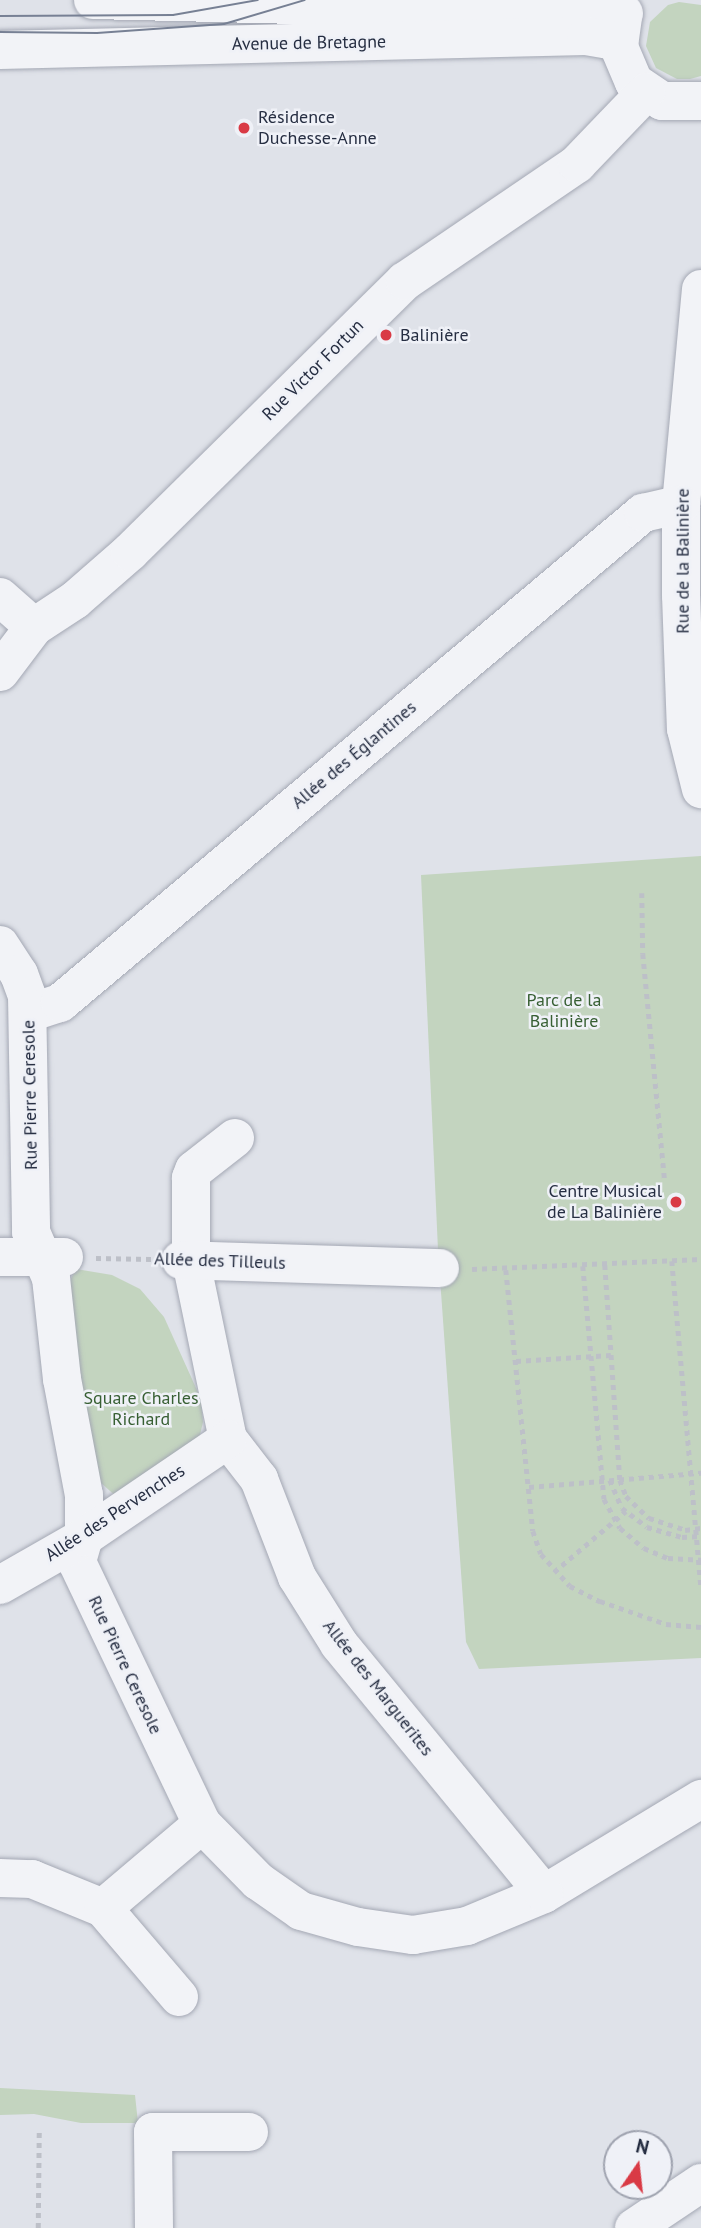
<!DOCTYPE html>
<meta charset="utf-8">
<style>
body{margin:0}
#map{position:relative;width:701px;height:2228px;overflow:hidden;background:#dfe2e9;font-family:"PT Sans",sans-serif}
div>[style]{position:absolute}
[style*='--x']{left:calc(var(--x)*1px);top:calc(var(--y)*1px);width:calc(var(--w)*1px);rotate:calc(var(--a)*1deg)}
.green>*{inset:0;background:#c3d4bf}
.path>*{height:4.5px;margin-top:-2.25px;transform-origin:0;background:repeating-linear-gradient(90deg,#bdc0c8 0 5px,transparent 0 10px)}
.roads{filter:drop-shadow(0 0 2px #a4a8b4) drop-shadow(0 0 2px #a4a8b4)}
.minor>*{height:38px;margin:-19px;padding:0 19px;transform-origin:19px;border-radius:19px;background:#f2f3f7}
.tram>*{height:2px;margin:-1px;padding:0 1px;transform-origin:1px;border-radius:1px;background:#778094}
.dots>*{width:19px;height:19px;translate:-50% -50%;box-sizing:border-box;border:4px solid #eff1f7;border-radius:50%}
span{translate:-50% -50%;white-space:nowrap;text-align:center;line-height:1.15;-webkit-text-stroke:5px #eff1f7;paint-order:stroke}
.street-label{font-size:18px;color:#262e42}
.poi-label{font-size:18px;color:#262e42}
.left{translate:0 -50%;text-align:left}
.right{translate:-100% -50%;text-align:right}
.park-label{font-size:18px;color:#375f33}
.north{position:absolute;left:603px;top:2130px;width:70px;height:70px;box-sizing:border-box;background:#eff1f7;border:2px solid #9fa3af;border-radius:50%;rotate:14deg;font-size:19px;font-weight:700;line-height:28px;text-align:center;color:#262e42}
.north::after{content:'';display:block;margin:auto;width:24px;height:32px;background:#d93a45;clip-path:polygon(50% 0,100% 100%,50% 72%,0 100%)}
</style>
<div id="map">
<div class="green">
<i style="clip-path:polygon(679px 2px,701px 5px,701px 76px,690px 79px,677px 79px,656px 68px,646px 46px,650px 22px,668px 5px)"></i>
<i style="clip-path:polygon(701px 856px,701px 1658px,479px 1669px,466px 1642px,438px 1250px,421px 875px)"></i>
<i style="clip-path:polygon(76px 1269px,112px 1275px,140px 1289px,164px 1317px,201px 1399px,203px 1422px,199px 1439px,118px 1498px,92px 1475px,67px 1286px)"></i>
<i style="clip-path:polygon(0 2088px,135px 2095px,138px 2123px,81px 2123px,34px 2114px,0 2115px)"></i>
</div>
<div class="path">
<i style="--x:642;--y:893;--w:61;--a:89.1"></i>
<i style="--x:643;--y:954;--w:228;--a:84.5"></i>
<i style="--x:96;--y:1258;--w:55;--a:1"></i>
<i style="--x:672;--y:1261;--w:326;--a:84.9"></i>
<i style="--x:605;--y:1265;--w:216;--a:86"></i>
<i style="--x:620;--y:1480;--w:17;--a:69"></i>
<i style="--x:626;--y:1496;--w:32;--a:44"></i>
<i style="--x:649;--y:1518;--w:38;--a:18"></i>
<i style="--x:685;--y:1530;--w:16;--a:-7"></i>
<i style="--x:583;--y:1266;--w:234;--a:84.8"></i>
<i style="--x:604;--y:1499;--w:33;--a:61"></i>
<i style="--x:620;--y:1528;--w:31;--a:40"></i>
<i style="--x:644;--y:1548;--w:26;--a:23"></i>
<i style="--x:668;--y:1558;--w:33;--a:3"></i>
<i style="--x:472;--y:1269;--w:229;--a:-2.5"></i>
<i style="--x:506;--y:1270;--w:262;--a:84.1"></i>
<i style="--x:533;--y:1531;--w:24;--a:71"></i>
<i style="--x:541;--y:1554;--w:43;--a:47.8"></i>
<i style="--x:570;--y:1586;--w:34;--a:27"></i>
<i style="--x:600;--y:1601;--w:70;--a:19.2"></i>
<i style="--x:666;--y:1624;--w:35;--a:5"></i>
<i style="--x:516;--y:1361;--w:95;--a:-3.6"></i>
<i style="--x:610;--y:1480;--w:30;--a:67"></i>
<i style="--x:622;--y:1508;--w:31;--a:37"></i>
<i style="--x:647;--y:1527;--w:36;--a:16"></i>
<i style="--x:682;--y:1537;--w:19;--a:-3"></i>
<i style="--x:529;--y:1487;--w:173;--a:-4.7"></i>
<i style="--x:554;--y:1572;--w:94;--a:-40.3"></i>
<i style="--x:38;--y:2228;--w:99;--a:-89.4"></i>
</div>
<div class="roads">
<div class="minor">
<i style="--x:93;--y:0;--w:531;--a:1.4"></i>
<i style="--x:623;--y:17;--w:30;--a:98"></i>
<i style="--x:619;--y:47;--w:38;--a:67"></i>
<i style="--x:634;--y:82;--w:34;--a:34"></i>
<i style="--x:662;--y:101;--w:39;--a:0"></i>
<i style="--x:0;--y:50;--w:586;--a:-1.37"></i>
<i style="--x:586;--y:36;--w:34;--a:10"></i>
<i style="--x:701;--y:289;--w:216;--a:95.3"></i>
<i style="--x:681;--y:504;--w:91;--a:90"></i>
<i style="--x:681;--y:595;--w:134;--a:87.9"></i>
<i style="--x:686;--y:729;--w:62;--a:76"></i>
<i style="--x:0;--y:597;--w:45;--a:41.4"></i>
<i style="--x:0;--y:672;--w:56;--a:-52.9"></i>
<i style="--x:34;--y:627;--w:49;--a:-33.4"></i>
<i style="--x:75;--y:600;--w:73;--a:-41.1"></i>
<i style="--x:130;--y:552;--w:386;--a:-44.6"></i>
<i style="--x:405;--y:281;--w:208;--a:-34.2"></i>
<i style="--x:577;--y:164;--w:100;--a:-46.2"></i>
<i style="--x:0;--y:945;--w:35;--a:57"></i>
<i style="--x:19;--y:974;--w:23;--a:70"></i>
<i style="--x:27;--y:996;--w:236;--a:89"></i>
<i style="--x:31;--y:1232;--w:50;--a:66.5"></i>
<i style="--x:51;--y:1278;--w:102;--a:83.8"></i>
<i style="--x:62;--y:1379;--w:118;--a:79.3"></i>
<i style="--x:84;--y:1495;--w:42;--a:90"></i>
<i style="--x:84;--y:1537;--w:26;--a:106"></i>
<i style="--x:77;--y:1562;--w:290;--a:64.5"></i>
<i style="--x:202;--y:1824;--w:80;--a:45.5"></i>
<i style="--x:258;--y:1881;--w:52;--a:34.9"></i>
<i style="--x:301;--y:1911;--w:59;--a:15.7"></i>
<i style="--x:358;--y:1927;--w:56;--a:8.3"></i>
<i style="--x:413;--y:1935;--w:55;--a:-9.5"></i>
<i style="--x:467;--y:1926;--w:83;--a:-22.6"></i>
<i style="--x:544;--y:1894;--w:184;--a:-31.2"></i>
<i style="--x:29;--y:1013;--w:33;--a:-18"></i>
<i style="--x:60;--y:1003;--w:762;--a:-40.05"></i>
<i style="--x:643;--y:513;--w:39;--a:-13"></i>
<i style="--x:235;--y:1138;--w:52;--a:142"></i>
<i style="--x:194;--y:1170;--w:9;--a:111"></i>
<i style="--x:191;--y:1178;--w:83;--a:90"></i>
<i style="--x:191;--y:1261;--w:182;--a:78.3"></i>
<i style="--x:228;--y:1439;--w:51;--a:52.2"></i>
<i style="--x:259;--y:1479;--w:105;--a:68.8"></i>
<i style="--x:297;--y:1577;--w:79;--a:57.9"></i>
<i style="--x:339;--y:1644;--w:323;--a:50.6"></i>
<i style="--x:0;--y:1257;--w:64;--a:0"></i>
<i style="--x:181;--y:1260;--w:259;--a:1.8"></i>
<i style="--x:0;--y:1585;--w:97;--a:-29.7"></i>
<i style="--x:84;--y:1537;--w:174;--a:-34.2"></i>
<i style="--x:0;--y:1878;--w:32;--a:2"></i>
<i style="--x:32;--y:1879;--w:77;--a:22.2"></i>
<i style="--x:103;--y:1908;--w:130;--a:-40.3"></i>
<i style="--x:103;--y:1908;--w:117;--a:49.5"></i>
<i style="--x:154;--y:2228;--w:96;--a:-90.6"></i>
<i style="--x:153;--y:2132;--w:96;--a:0"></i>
<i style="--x:634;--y:2228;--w:81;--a:-33.9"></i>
</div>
</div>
<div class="tram">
<i style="--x:0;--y:16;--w:173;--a:-0.3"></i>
<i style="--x:173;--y:15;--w:86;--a:-10"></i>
<i style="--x:0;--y:32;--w:97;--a:0.6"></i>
<i style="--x:97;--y:33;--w:127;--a:-4.1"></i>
<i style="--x:224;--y:24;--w:84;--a:-16.5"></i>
</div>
<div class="dots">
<i style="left:244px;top:128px;background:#d93a45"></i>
<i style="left:386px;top:335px;background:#d93a45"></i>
<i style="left:676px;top:1202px;background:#d93a45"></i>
</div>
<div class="street-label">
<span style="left:309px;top:43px;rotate:-1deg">Avenue de Bretagne</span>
<span style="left:313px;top:370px;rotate:-45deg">Rue Victor Fortun</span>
<span style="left:683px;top:561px;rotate:-90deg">Rue de la Balinière</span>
<span style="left:354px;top:755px;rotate:-40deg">Allée des Églantines</span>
<span style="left:30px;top:1095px;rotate:-91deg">Rue Pierre Ceresole</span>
<span style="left:220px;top:1261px;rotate:2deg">Allée des Tilleuls</span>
<span style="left:115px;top:1513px;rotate:-33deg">Allée des Pervenches</span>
<span style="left:125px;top:1665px;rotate:65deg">Rue Pierre Ceresole</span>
<span style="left:378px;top:1688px;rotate:52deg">Allée des Marguerites</span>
</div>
<div class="poi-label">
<span class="left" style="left:258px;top:128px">Résidence<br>Duchesse-Anne</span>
<span class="left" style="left:400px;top:335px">Balinière</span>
<span class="right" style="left:662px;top:1202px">Centre Musical<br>de La Balinière</span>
</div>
<div class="park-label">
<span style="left:564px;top:1011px">Parc de la<br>Balinière</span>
<span style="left:141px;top:1409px">Square Charles<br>Richard</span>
</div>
<div class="north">N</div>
</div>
